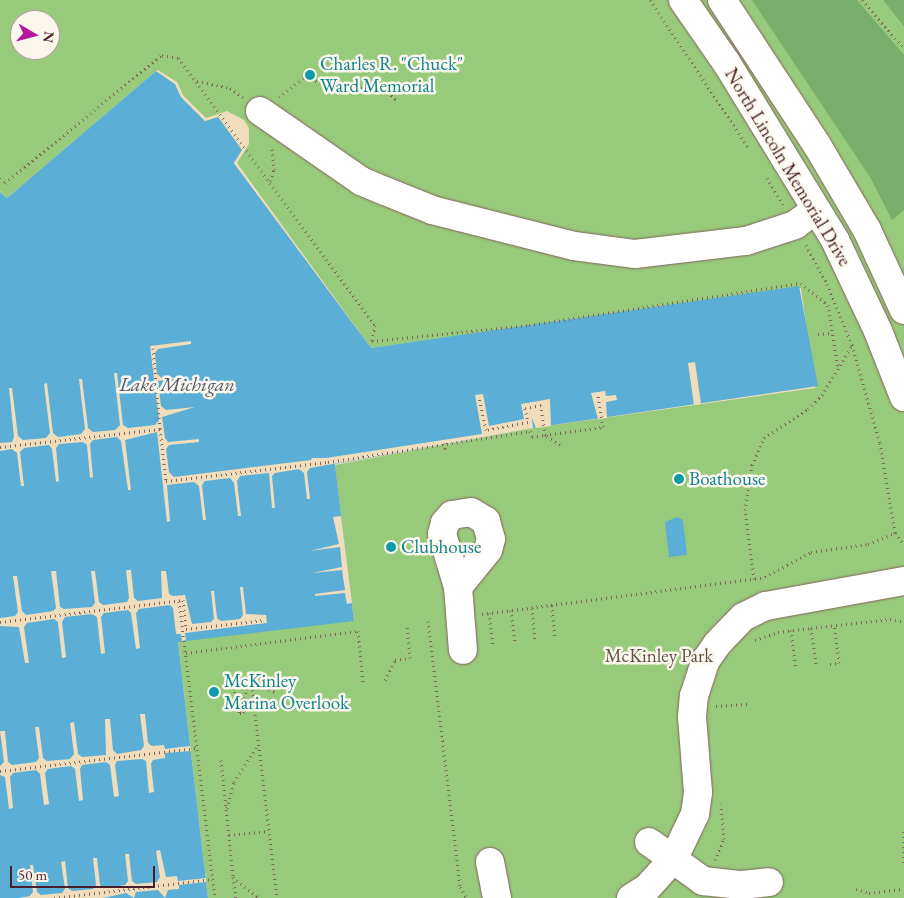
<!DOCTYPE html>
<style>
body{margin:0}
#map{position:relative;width:904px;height:898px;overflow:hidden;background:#efddbb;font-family:"EB Garamond",serif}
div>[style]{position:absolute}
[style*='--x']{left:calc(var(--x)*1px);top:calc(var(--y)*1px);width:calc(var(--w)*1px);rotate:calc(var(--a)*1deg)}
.green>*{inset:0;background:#98ca7b}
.forest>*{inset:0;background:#7aae6b}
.water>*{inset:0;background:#5bafd7}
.pier>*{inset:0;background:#efddbb}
.path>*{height:3px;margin-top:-1.5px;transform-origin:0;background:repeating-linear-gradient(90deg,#84625d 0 1px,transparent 0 5px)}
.roads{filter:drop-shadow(0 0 1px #84625d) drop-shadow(0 0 1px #84625d)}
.minor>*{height:28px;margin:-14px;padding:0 14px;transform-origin:14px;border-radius:14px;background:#fff}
.major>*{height:28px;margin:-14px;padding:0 14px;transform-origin:14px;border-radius:14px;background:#fff}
.dots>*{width:14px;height:14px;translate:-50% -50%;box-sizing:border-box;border:2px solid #fbf7ec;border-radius:50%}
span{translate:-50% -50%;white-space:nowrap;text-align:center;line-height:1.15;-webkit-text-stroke:5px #fbf7ec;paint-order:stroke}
.culture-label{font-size:19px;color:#0d838f}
.left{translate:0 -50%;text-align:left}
.street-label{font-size:19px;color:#4a1f2b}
.park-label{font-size:19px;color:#615243}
.water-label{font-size:20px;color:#515970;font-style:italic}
.north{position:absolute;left:10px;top:10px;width:50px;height:50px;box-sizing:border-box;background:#fbf7ec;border:1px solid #b4a19f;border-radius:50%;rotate:98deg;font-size:14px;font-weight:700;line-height:20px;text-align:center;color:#4a1f2b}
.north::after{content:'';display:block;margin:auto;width:18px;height:22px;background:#b5179e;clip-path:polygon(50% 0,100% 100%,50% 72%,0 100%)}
.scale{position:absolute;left:10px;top:866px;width:145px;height:22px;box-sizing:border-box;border:2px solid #4a1f2b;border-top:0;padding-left:6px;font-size:15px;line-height:18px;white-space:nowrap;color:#4a1f2b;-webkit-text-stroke:4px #fbf7ec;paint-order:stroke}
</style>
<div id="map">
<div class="green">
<i style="clip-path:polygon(evenodd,0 0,883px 0,904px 27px,904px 898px,208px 898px,178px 641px,354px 620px,335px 465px,533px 428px,815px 388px,801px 288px,371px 348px,205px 121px,156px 71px,7px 198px,0 191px,0 0,20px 20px,50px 20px,50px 50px,20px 50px,20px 20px)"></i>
</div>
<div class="forest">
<i style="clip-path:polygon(752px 0,857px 0,904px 55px,904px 210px,892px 220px,870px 177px)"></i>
<i style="clip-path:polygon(883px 0,904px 0,904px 27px)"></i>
</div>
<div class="water">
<i style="clip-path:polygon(156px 71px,175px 84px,181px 97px,205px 121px,226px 114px,242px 121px,247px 128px,247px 144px,234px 163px,371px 348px,799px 286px,818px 386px,533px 428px,335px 464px,354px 621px,178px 642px,208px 898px,0 898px,0 192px,7px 198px)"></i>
<i style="clip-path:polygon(677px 517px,683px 520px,687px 555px,669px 557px,665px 522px)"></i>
</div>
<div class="pier">
<i style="clip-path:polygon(158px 70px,177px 82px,183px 95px,206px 118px,227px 111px,244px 120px,249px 128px,249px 144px,237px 163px,363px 337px,234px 163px,242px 150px,218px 117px,205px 121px,181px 97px,175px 84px,156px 71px)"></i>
<i style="clip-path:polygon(191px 341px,191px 344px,158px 349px,155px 353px,157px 374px,162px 378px,191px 377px,158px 381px,161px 406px,166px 410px,195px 407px,162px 417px,165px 438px,168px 442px,199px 439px,199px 442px,169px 445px,166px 449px,169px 472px,174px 477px,311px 460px,312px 458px,326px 458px,482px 434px,475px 395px,483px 394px,489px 426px,524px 419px,521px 404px,550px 399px,551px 426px,536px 428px,532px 418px,533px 428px,310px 468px,307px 472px,310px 499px,307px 499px,304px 473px,299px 469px,275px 473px,272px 476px,275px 508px,272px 508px,269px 473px,240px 476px,237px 481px,241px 516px,238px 516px,234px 483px,230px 478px,205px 481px,202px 485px,206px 520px,203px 520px,199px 486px,194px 482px,167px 485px,170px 521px,167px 522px,157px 432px,125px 440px,131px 490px,128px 490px,121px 441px,117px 437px,93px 440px,90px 444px,93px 477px,90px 478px,87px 445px,83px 442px,59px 444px,56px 448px,59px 481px,56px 482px,52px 449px,49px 445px,24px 448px,20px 452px,24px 486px,21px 486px,17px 453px,12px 449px,0 451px,0 443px,12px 442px,14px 437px,9px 388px,12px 388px,18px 436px,23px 440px,46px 438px,50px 433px,44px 384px,47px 383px,53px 433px,58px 437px,81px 434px,85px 429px,79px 379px,82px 379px,88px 428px,93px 432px,115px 430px,120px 425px,114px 373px,117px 373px,123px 425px,128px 428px,155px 425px,159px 420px,150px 346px)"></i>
<i style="clip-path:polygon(695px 362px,701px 404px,694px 405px,688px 363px)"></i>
<i style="clip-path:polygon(605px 391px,606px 396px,616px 395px,617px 400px,606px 402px,607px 418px,598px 419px,591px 393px)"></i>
<i style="clip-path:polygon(341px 516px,352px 603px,347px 604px,345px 593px,315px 596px,315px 594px,345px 590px,342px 570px,312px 573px,342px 567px,340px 547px,309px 551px,339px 544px,333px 517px)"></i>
<i style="clip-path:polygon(126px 570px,131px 570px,134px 598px,138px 601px,162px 598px,161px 571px,166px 571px,169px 594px,173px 596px,185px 595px,192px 624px,211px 622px,214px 619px,211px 591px,214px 591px,217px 618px,221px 621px,240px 619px,243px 615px,240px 587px,243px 587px,246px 614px,266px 615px,267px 623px,185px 633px,186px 640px,182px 641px,181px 634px,176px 634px,173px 608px,170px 605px,139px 609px,136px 613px,140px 648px,136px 649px,131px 613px,128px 610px,104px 613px,101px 617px,105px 653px,101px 654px,97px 617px,92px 614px,65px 617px,62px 622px,66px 657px,62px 658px,58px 622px,54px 619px,27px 623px,24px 627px,29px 663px,25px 663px,19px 627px,0 626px,0 618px,15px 616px,18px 612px,13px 576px,17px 576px,22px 611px,26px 615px,53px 611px,56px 608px,51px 571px,56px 571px,60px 607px,64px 609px,92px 607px,95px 603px,91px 571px,95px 571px,99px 602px,103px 605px,127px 602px,129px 598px)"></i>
<i style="clip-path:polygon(140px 714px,145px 714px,148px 743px,152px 746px,164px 745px,165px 749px,190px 746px,191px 751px,165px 753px,165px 758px,153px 760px,151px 764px,154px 792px,149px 793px,146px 761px,142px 759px,117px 761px,115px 765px,119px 796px,114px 797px,110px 765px,106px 762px,82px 765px,80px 769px,83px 800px,79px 801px,75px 769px,71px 766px,48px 769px,45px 773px,49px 804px,44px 805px,40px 774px,36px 770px,13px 773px,10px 777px,13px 808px,9px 809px,5px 777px,0 775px,0 766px,4px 762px,0 731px,5px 731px,8px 762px,12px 765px,36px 762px,39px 758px,35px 727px,39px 727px,43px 758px,47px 761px,70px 759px,74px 754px,70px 723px,74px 722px,78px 754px,82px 757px,106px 755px,105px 719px,110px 719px,113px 750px,117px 754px,141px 750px,144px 746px)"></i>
<i style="clip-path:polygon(160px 850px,166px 877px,177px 876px,178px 881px,206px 878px,206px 882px,179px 885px,179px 889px,168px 890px,165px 898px,158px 890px,136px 892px,134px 898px,126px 893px,103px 898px,19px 898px,30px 896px,33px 892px,30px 865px,33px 865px,37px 892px,41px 895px,62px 893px,65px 889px,61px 862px,65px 861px,68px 888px,72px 891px,93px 889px,96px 885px,93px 858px,97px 858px,100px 885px,104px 888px,125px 885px,128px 881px,125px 854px,129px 854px,132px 881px,136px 884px,157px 882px,160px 877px,156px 851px)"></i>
</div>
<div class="path">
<i style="--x:650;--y:0;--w:177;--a:56.3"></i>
<i style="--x:862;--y:0;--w:64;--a:48.8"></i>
<i style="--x:197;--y:81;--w:34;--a:12"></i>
<i style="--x:230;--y:88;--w:16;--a:35"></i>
<i style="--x:279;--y:97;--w:34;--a:-37"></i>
<i style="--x:306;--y:77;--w:40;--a:21"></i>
<i style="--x:343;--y:91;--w:9;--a:6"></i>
<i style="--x:352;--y:92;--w:15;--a:-23"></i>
<i style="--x:366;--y:86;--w:18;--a:6"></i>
<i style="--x:384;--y:88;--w:18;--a:45"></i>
<i style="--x:0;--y:178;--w:7;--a:45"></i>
<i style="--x:5;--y:183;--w:203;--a:-39.2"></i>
<i style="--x:162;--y:55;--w:16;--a:11"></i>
<i style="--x:178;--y:58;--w:332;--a:53.6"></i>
<i style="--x:375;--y:325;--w:16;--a:101"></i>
<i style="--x:372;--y:341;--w:158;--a:-5.8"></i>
<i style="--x:529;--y:325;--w:275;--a:-8.8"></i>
<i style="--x:801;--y:283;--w:35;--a:39"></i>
<i style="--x:828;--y:305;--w:65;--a:81.1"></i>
<i style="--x:767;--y:178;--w:31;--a:59"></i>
<i style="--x:270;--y:181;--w:12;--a:-70"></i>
<i style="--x:274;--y:170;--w:22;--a:-95"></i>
<i style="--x:806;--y:245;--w:44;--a:61.7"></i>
<i style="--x:827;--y:284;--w:66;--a:67.7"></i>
<i style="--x:852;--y:345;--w:102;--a:74.1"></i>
<i style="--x:880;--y:443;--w:91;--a:80.5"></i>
<i style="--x:895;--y:533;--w:15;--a:53"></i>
<i style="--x:818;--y:334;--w:14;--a:-4"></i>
<i style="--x:153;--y:348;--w:81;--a:85.1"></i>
<i style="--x:444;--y:443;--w:10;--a:79"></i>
<i style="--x:560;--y:445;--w:18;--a:-146"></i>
<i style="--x:545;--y:435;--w:59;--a:-7.9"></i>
<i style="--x:603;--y:427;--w:32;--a:-99"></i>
<i style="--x:0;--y:447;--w:161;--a:-6.4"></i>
<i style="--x:160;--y:429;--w:52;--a:83.4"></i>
<i style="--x:166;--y:481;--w:163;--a:-6.7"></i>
<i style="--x:328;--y:462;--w:204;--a:-8.7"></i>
<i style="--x:530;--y:431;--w:6;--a:72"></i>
<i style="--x:532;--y:437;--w:13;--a:-9"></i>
<i style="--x:545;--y:435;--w:30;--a:-98"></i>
<i style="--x:541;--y:405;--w:16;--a:169"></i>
<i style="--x:525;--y:408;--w:14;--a:78"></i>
<i style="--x:528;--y:422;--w:43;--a:169.2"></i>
<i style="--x:486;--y:430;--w:33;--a:-102"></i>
<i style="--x:754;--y:579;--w:70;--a:-97.4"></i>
<i style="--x:745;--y:510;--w:46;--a:-81.2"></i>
<i style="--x:752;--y:465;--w:30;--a:-66"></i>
<i style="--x:764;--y:438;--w:53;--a:-33.4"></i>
<i style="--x:808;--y:409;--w:20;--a:-45"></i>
<i style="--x:822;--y:395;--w:57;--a:-58.5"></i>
<i style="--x:179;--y:601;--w:299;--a:83.1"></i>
<i style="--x:552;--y:605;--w:34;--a:85"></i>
<i style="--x:532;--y:608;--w:34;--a:85"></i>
<i style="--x:511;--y:610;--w:34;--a:83"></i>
<i style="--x:489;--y:613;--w:33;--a:83"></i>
<i style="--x:482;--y:614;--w:285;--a:-7.4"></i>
<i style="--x:765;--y:577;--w:52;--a:-28.5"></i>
<i style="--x:811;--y:552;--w:58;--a:-8"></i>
<i style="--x:868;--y:544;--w:29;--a:-22"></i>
<i style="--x:428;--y:621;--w:268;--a:83.1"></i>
<i style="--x:460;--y:887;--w:13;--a:58"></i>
<i style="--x:0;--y:622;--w:184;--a:-6.9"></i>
<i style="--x:183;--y:600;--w:29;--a:84"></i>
<i style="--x:186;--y:629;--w:79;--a:-6.6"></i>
<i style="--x:811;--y:628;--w:37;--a:82"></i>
<i style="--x:791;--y:630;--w:38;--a:83"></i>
<i style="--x:755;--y:640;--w:24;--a:-19"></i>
<i style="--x:778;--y:632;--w:33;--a:-7"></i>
<i style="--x:811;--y:628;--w:80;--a:-6.5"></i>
<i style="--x:890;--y:619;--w:14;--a:12"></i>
<i style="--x:186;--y:653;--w:173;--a:-7.3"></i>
<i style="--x:358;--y:631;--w:52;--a:84.5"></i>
<i style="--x:830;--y:664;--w:9;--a:-6"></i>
<i style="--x:839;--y:663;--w:38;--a:-97"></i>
<i style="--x:251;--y:680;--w:220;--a:83.2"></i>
<i style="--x:385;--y:680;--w:22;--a:-63"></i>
<i style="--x:395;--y:660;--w:15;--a:-8"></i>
<i style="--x:410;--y:658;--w:34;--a:-95"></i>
<i style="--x:232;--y:682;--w:32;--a:76"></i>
<i style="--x:240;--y:713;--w:4;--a:0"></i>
<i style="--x:244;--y:713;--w:32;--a:-85"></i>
<i style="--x:231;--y:683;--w:20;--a:-9"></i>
<i style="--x:251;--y:680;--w:30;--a:27"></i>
<i style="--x:716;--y:706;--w:32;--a:-4"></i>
<i style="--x:221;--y:760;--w:118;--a:84.1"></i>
<i style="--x:233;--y:877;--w:33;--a:39"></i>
<i style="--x:0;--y:771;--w:198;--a:-6.7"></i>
<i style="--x:227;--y:808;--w:27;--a:-75"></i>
<i style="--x:234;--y:782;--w:44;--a:-57"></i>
<i style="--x:904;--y:831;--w:35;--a:90"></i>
<i style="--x:229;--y:835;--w:40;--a:-5.7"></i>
<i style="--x:715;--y:860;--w:23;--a:-67"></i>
<i style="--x:724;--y:839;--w:35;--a:-95"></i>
<i style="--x:233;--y:877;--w:21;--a:82"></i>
<i style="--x:856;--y:889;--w:14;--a:17"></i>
<i style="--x:869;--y:893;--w:35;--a:-7"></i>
<i style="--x:54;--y:898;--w:160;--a:-6.8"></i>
</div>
<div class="roads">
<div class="minor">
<i style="--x:260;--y:111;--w:123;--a:34.7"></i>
<i style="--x:361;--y:181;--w:26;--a:23"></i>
<i style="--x:385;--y:191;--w:51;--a:22"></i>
<i style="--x:432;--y:210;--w:146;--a:14.2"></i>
<i style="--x:574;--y:246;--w:62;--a:7.5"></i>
<i style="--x:635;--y:254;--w:112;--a:-6.7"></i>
<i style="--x:746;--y:241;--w:52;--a:-18.1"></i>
<i style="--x:795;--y:225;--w:26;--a:-37"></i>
<i style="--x:458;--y:587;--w:48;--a:-51"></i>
<i style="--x:488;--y:550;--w:11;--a:-75"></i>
<i style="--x:491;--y:539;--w:19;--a:-106"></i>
<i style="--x:486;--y:521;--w:17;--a:-149"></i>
<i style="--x:471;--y:512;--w:19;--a:171"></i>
<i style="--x:452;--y:515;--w:11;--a:131"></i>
<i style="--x:445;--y:523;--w:11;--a:105"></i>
<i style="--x:442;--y:534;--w:55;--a:73.2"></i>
<i style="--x:458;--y:587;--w:63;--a:85.5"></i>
<i style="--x:649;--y:842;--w:67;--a:35.8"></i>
<i style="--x:703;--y:881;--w:39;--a:6"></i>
<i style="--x:742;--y:885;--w:27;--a:-6"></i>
<i style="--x:490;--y:862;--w:37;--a:79"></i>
<i style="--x:631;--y:898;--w:19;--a:-32"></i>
<i style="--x:647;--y:888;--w:40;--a:-48"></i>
<i style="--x:674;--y:858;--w:49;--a:-64.5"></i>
<i style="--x:695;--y:814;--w:22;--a:-82"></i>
<i style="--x:698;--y:792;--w:75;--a:-94.6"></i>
<i style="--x:692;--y:717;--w:21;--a:-85"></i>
<i style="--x:694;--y:696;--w:38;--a:-72"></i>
<i style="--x:706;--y:660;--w:19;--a:-55"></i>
<i style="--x:717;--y:644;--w:37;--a:-46"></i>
<i style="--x:743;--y:617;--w:25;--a:-26"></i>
<i style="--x:766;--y:606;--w:140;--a:-10.3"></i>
</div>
<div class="major">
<i style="--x:683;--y:0;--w:75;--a:55.3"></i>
<i style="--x:726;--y:62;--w:209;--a:58.5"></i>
<i style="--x:835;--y:240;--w:101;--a:64.7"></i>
<i style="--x:878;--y:331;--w:71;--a:68.5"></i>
<i style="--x:722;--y:0;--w:173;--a:56.8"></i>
<i style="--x:817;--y:145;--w:99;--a:59.5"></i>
<i style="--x:867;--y:230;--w:88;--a:65.2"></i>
</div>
</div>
<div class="dots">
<i style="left:310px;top:75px;background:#0f9aa8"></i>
<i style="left:679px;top:479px;background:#0f9aa8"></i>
<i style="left:391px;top:547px;background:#0f9aa8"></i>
<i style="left:214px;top:692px;background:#0f9aa8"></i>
</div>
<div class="culture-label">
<span class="left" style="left:320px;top:75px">Charles R. "Chuck"<br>Ward Memorial</span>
<span class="left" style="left:689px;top:479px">Boathouse</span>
<span class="left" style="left:401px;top:547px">Clubhouse</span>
<span class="left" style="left:224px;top:692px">McKinley<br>Marina Overlook</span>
</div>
<div class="street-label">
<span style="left:788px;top:167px;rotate:59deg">North Lincoln Memorial Drive</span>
</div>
<div class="park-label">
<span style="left:659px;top:656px">McKinley Park</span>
</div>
<div class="water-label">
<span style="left:177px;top:384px">Lake Michigan</span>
</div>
<div class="north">N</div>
<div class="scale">50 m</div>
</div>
